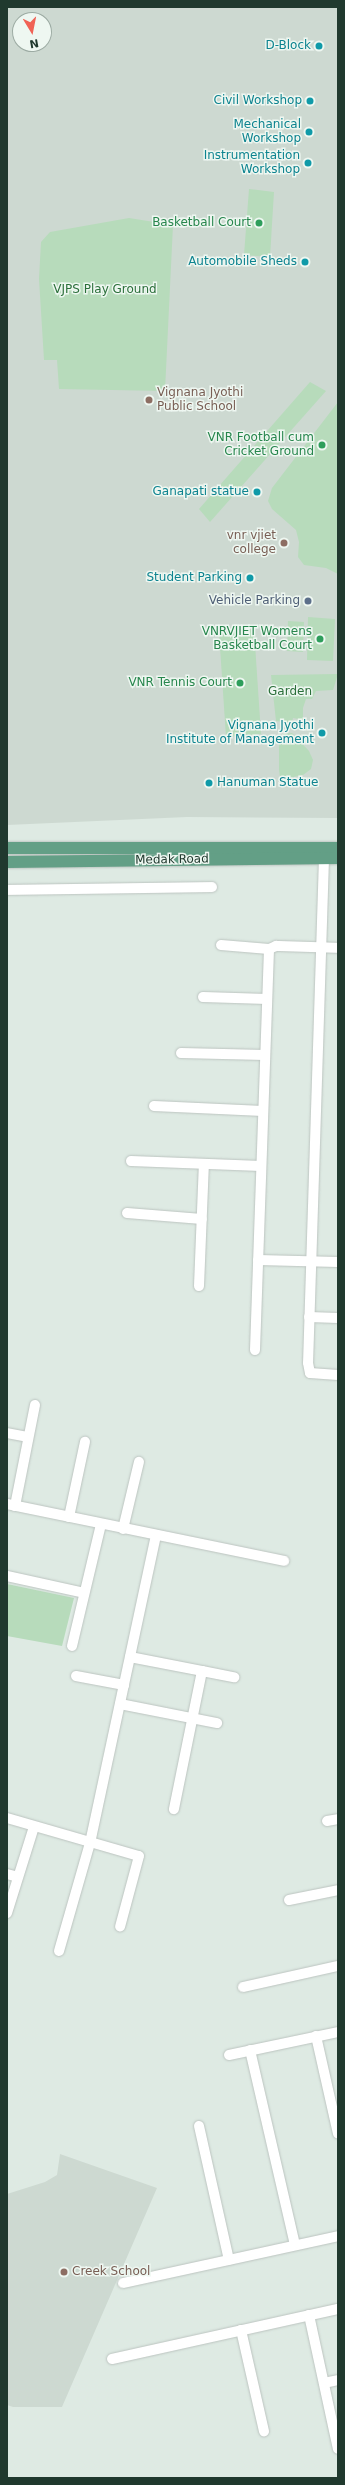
<!DOCTYPE html>
<style>
body{margin:0}
#map{position:relative;width:345px;height:2485px;overflow:hidden;background:#deeae3;font-family:"DejaVu Sans",sans-serif}
div>[style]{position:absolute}
[style*='--x']{left:calc(var(--x)*1px);top:calc(var(--y)*1px);width:calc(var(--w)*1px);rotate:calc(var(--a)*1deg)}
.built>*{inset:0;background:#cdd9d1}
.green>*{inset:0;background:#b7dbbb}
.roads{filter:drop-shadow(0 0 1px #bcc4c0) drop-shadow(0 0 1px #bcc4c0)}
.minor>*{height:10px;margin:-5px;padding:0 5px;transform-origin:5px;border-radius:5px;background:#fff}
.major>*{height:12px;margin:-6px;padding:0 6px;transform-origin:6px;border-radius:6px;background:#639f86}
.dots>*{width:11px;height:11px;translate:-50% -50%;box-sizing:border-box;border:2px solid #eef7f1;border-radius:50%}
span{translate:-50% -50%;white-space:nowrap;text-align:center;line-height:1.15;-webkit-text-stroke:3px #eef7f1;paint-order:stroke}
.culture-label{font-size:12px;color:#0d838f}
.right{translate:-100% -50%;text-align:right}
.left{translate:0 -50%;text-align:left}
.leisure-label{font-size:12px;color:#27864d}
.park-label{font-size:12px;color:#2b6f3a}
.education-label{font-size:12px;color:#785e54}
.service-label{font-size:12px;color:#4e5e75}
.street-label{font-size:12px;color:#20392e}
.frame{position:absolute;inset:0;border:8px solid #20392e;pointer-events:none}
.north{position:absolute;left:12px;top:12px;width:40px;height:40px;box-sizing:border-box;background:#eef7f1;border:1px solid #9caba3;border-radius:50%;rotate:170deg;font-size:11px;font-weight:700;line-height:16px;text-align:center;color:#20392e}
.north::after{content:'';display:block;margin:auto;width:14px;height:18px;background:#f06255;clip-path:polygon(50% 0,100% 100%,50% 72%,0 100%)}
</style>
<div id="map">
<div class="built">
<i style="clip-path:polygon(evenodd,7px 7px,338px 7px,338px 818px,187px 817px,7px 825px,7px 7px,20px 20px,44px 20px,44px 44px,20px 44px,20px 20px)"></i>
<i style="clip-path:polygon(60px 2154px,157px 2188px,62px 2407px,13px 2407px,7px 2405px,7px 2194px,45px 2182px,57px 2175px)"></i>
</div>
<div class="green">
<i style="clip-path:polygon(249px 189px,274px 192px,270px 257px,244px 255px)"></i>
<i style="clip-path:polygon(129px 218px,173px 225px,165px 391px,59px 389px,57px 360px,44px 360px,39px 279px,41px 242px,50px 232px)"></i>
<i style="clip-path:polygon(310px 382px,326px 391px,210px 522px,199px 509px)"></i>
<i style="clip-path:polygon(338px 402px,338px 574px,326px 568px,304px 565px,298px 557px,299px 542px,296px 530px,272px 509px,268px 501px,272px 488px)"></i>
<i style="clip-path:polygon(308px 617px,335px 619px,333px 661px,307px 660px)"></i>
<i style="clip-path:polygon(288px 621px,304px 622px,303px 652px,287px 651px)"></i>
<i style="clip-path:polygon(254px 629px,261px 734px,226px 737px,219px 632px)"></i>
<i style="clip-path:polygon(338px 674px,333px 690px,316px 691px,312px 699px,306px 699px,303px 708px,303px 720px,293px 718px,292px 723px,276px 721px,271px 675px)"></i>
<i style="clip-path:polygon(292px 733px,309px 751px,313px 760px,311px 769px,303px 775px,284px 779px,280px 777px,279px 770px,279px 742px,283px 734px)"></i>
<i style="clip-path:polygon(7px 1584px,74px 1598px,62px 1646px,7px 1636px)"></i>
</div>
<div class="roads">
<div class="minor">
<i style="--x:324;--y:858;--w:505;--a:91.81"></i>
<i style="--x:308;--y:1363;--w:10;--a:79"></i>
<i style="--x:310;--y:1373;--w:28;--a:4"></i>
<i style="--x:7;--y:890;--w:205;--a:-0.8"></i>
<i style="--x:221;--y:945;--w:48;--a:4.8"></i>
<i style="--x:203;--y:997;--w:64;--a:1.8"></i>
<i style="--x:181;--y:1053;--w:84;--a:1.4"></i>
<i style="--x:154;--y:1106;--w:109;--a:2.6"></i>
<i style="--x:131;--y:1161;--w:130;--a:2.2"></i>
<i style="--x:127;--y:1213;--w:75;--a:4.6"></i>
<i style="--x:258;--y:1260;--w:80;--a:1.4"></i>
<i style="--x:199;--y:1286;--w:122;--a:-87.7"></i>
<i style="--x:309;--y:1317;--w:29;--a:2"></i>
<i style="--x:255;--y:1350;--w:401;--a:-88"></i>
<i style="--x:269;--y:949;--w:8;--a:-23"></i>
<i style="--x:276;--y:946;--w:62;--a:1.8"></i>
<i style="--x:7;--y:1433;--w:21;--a:11"></i>
<i style="--x:7;--y:1504;--w:283;--a:11.6"></i>
<i style="--x:15;--y:1506;--w:103;--a:-78.8"></i>
<i style="--x:69;--y:1517;--w:77;--a:-78"></i>
<i style="--x:123;--y:1529;--w:69;--a:-76.6"></i>
<i style="--x:7;--y:1576;--w:79;--a:12.4"></i>
<i style="--x:72;--y:1646;--w:125;--a:-76.6"></i>
<i style="--x:130;--y:1657;--w:73;--a:11"></i>
<i style="--x:202;--y:1671;--w:141;--a:101.5"></i>
<i style="--x:202;--y:1671;--w:33;--a:11"></i>
<i style="--x:76;--y:1676;--w:49;--a:10.6"></i>
<i style="--x:120;--y:1704;--w:99;--a:11.1"></i>
<i style="--x:7;--y:1818;--w:137;--a:16.1"></i>
<i style="--x:139;--y:1856;--w:73;--a:105"></i>
<i style="--x:327;--y:1821;--w:11;--a:-10"></i>
<i style="--x:7;--y:1874;--w:11;--a:15"></i>
<i style="--x:289;--y:1900;--w:50;--a:-11.5"></i>
<i style="--x:7;--y:1913;--w:90;--a:-72.6"></i>
<i style="--x:59;--y:1951;--w:112;--a:-74"></i>
<i style="--x:90;--y:1843;--w:315;--a:-77.9"></i>
<i style="--x:243;--y:1987;--w:97;--a:-12.5"></i>
<i style="--x:316;--y:2036;--w:100;--a:77.3"></i>
<i style="--x:250;--y:2050;--w:200;--a:77"></i>
<i style="--x:229;--y:2055;--w:111;--a:-11.9"></i>
<i style="--x:199;--y:2126;--w:137;--a:77.4"></i>
<i style="--x:123;--y:2283;--w:220;--a:-12.3"></i>
<i style="--x:309;--y:2315;--w:137;--a:77.8"></i>
<i style="--x:241;--y:2330;--w:104;--a:77.2"></i>
<i style="--x:112;--y:2359;--w:231;--a:-12.5"></i>
<i style="--x:324;--y:2383;--w:14;--a:-12"></i>
</div>
<div class="major">
<i style="--x:7;--y:848;--w:331;--a:0"></i>
<i style="--x:7;--y:862;--w:331;--a:-0.7"></i>
</div>
</div>
<div class="dots">
<i style="left:319px;top:46px;background:#0f9aa8"></i>
<i style="left:310px;top:101px;background:#0f9aa8"></i>
<i style="left:309px;top:132px;background:#0f9aa8"></i>
<i style="left:308px;top:163px;background:#0f9aa8"></i>
<i style="left:259px;top:223px;background:#2e9e5b"></i>
<i style="left:305px;top:262px;background:#0f9aa8"></i>
<i style="left:149px;top:400px;background:#8d6e63"></i>
<i style="left:322px;top:445px;background:#2e9e5b"></i>
<i style="left:257px;top:492px;background:#0f9aa8"></i>
<i style="left:284px;top:543px;background:#8d6e63"></i>
<i style="left:250px;top:578px;background:#0f9aa8"></i>
<i style="left:308px;top:601px;background:#5c6f8a"></i>
<i style="left:320px;top:639px;background:#2e9e5b"></i>
<i style="left:240px;top:683px;background:#2e9e5b"></i>
<i style="left:322px;top:733px;background:#0f9aa8"></i>
<i style="left:209px;top:783px;background:#0f9aa8"></i>
<i style="left:64px;top:2272px;background:#8d6e63"></i>
</div>
<div class="culture-label">
<span class="right" style="left:311px;top:46px">D-Block</span>
<span class="right" style="left:302px;top:101px">Civil Workshop</span>
<span class="right" style="left:301px;top:132px">Mechanical<br>Workshop</span>
<span class="right" style="left:300px;top:163px">Instrumentation<br>Workshop</span>
<span class="right" style="left:297px;top:262px">Automobile Sheds</span>
<span class="right" style="left:249px;top:492px">Ganapati statue</span>
<span class="right" style="left:242px;top:578px">Student Parking</span>
<span class="right" style="left:314px;top:733px">Vignana Jyothi<br>Institute of Management</span>
<span class="left" style="left:217px;top:783px">Hanuman Statue</span>
</div>
<div class="leisure-label">
<span class="right" style="left:251px;top:223px">Basketball Court</span>
<span class="right" style="left:314px;top:445px">VNR Football cum<br>Cricket Ground</span>
<span class="right" style="left:312px;top:639px">VNRVJIET Womens<br>Basketball Court</span>
<span class="right" style="left:232px;top:683px">VNR Tennis Court</span>
</div>
<div class="park-label">
<span style="left:105px;top:290px">VJPS Play Ground</span>
<span style="left:290px;top:692px">Garden</span>
</div>
<div class="education-label">
<span class="left" style="left:157px;top:400px">Vignana Jyothi<br>Public School</span>
<span class="right" style="left:276px;top:543px">vnr vjiet<br>college</span>
<span class="left" style="left:72px;top:2272px">Creek School</span>
</div>
<div class="service-label">
<span class="right" style="left:300px;top:601px">Vehicle Parking</span>
</div>
<div class="street-label">
<span style="left:172px;top:860px;rotate:-1deg">Medak Road</span>
</div>
<div class="frame"></div>
<div class="north">N</div>
</div>
